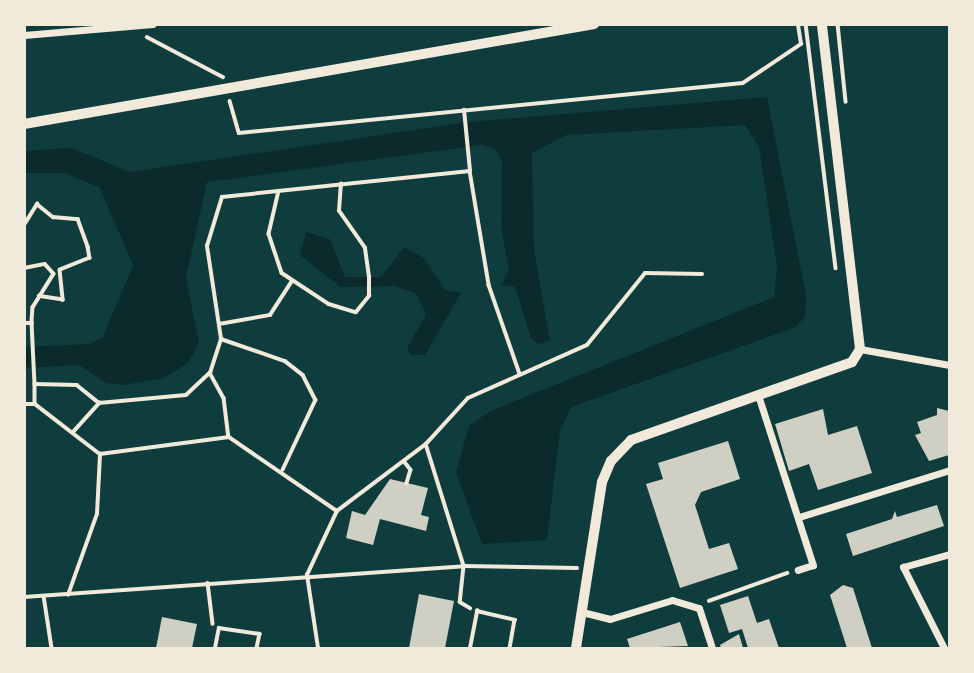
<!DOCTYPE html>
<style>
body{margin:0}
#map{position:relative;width:974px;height:673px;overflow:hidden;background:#0f3d3e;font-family:Ubuntu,sans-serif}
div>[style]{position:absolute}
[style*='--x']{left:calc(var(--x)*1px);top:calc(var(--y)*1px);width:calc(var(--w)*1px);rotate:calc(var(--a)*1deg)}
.water>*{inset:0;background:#0a2a2b}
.building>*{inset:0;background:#cfcfc3}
.path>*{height:3.5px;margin:-1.75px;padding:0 1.75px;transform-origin:1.75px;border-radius:1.75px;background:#f1e9da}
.service>*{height:3.5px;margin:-1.75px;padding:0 1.75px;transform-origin:1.75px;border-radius:1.75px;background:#f1e9da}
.minor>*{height:7px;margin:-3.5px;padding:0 3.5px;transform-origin:3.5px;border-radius:3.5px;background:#f1e9da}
.tertiary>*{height:10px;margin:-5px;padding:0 5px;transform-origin:5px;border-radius:5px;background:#f1e9da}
span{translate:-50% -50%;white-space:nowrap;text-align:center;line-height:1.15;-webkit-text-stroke:5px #f1e9da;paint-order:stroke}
.frame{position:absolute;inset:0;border:26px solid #f1e9da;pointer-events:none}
</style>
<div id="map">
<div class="water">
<i style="clip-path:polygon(767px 97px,806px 296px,805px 317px,796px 327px,571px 407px,560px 431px,547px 540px,482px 544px,456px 472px,469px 426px,490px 411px,774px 297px,777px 267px,759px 147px,745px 125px,566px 135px,532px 153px,534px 249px,550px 341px,538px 344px,531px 338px,515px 287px,502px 285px,509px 269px,501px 227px,502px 161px,494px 148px,481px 145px,207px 182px,186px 278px,199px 343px,188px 363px,164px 378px,123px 385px,106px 383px,79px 365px,25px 368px,25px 347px,90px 344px,103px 337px,133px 265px,99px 187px,64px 173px,25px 173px,24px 151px,71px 148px,130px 172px,468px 122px)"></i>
<i style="clip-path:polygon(306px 232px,330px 239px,345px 277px,382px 277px,404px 247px,424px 258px,445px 290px,461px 293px,425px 355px,410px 355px,407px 348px,426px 315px,416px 293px,394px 286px,340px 287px,300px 255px)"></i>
</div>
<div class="building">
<i style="clip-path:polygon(937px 408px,949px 411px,949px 455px,929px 461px,915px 435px,921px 433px,917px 422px,937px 415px)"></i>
<i style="clip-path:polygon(823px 409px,828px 435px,857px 426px,872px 473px,818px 490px,809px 464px,789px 471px,775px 424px)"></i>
<i style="clip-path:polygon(728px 441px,740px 479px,701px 492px,695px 505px,709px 549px,729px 543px,738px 569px,680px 588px,646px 484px,663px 479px,658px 463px)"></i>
<i style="clip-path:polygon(390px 479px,428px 488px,421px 515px,429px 517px,426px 531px,380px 519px,373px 545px,346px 538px,352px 511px,365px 515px)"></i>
<i style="clip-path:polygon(937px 505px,944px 526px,853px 556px,846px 534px,892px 519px,895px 511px,897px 517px)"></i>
<i style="clip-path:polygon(843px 585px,853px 588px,872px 648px,847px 648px,830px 595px)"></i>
<i style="clip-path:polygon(419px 594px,454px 601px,445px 648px,409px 648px)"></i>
<i style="clip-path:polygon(748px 596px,757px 623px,769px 619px,779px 648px,748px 648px,742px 629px,729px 633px,720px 605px)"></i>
<i style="clip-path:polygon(162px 617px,197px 624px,192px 648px,156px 648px)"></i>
<i style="clip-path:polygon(680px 622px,688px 646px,630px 648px,627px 639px)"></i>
<i style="clip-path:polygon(739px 634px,743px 648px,721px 648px,720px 645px)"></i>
</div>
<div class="path">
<i style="--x:806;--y:24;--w:246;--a:83"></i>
<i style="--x:838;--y:24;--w:78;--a:84.1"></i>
<i style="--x:147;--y:37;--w:86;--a:27.8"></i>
<i style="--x:230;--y:101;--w:33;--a:74"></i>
<i style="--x:239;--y:133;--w:506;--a:-5.67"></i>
<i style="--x:743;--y:83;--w:70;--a:-33.9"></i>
<i style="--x:801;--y:44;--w:20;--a:-99"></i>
<i style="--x:470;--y:171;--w:116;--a:80.5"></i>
<i style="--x:489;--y:285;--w:94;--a:70.8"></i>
<i style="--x:279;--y:191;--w:44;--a:103.1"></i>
<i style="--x:269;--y:234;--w:41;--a:71.6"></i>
<i style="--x:282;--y:273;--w:56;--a:33.4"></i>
<i style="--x:329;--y:304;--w:28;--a:17"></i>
<i style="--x:356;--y:312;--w:21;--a:-51"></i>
<i style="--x:369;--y:296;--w:19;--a:-90"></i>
<i style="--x:369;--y:277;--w:29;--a:-98"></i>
<i style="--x:365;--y:248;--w:45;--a:-125.1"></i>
<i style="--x:339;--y:211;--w:27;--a:-86"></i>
<i style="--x:24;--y:225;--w:25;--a:-58"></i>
<i style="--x:37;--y:204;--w:21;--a:39"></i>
<i style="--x:53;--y:217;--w:25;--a:5"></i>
<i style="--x:78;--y:219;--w:30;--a:70"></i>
<i style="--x:88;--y:247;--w:11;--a:80"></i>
<i style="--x:90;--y:258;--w:32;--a:158"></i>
<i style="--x:60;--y:270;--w:30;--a:84"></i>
<i style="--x:63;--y:300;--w:24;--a:-171"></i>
<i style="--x:24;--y:268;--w:21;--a:-11"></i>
<i style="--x:45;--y:264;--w:13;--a:48"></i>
<i style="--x:54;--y:274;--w:39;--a:122"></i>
<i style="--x:33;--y:307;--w:16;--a:94"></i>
<i style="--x:24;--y:323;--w:8;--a:0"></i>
<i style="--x:32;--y:323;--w:61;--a:87.2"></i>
<i style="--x:35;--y:384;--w:42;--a:1.4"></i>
<i style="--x:77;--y:385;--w:28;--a:39"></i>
<i style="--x:99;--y:403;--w:87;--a:-5.3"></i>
<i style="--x:186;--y:395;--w:33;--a:-43"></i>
<i style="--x:210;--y:373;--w:36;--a:-72"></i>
<i style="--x:221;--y:339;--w:94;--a:-98.6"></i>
<i style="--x:207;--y:246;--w:51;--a:-73"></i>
<i style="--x:222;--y:197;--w:249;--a:-6"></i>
<i style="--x:470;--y:171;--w:61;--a:-95.6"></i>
<i style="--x:219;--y:324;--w:52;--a:-10"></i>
<i style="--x:270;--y:315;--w:40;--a:-57.1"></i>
<i style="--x:221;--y:339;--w:68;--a:19"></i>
<i style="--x:285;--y:361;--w:23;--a:38"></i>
<i style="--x:303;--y:375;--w:28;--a:63"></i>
<i style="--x:316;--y:400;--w:77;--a:115.2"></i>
<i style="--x:210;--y:373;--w:29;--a:61"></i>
<i style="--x:224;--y:398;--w:39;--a:83"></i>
<i style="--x:35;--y:384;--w:20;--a:90"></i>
<i style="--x:24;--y:404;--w:11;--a:0"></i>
<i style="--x:35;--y:404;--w:82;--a:37.6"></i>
<i style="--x:100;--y:454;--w:130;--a:-7.5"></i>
<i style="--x:229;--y:437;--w:131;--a:34.4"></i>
<i style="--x:74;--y:431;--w:38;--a:-48"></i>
<i style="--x:426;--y:444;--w:128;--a:72.7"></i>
<i style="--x:464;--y:566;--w:36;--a:96"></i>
<i style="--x:460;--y:602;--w:12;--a:31"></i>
<i style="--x:404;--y:461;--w:11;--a:52"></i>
<i style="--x:411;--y:470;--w:14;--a:107"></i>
<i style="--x:208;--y:583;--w:41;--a:83"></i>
<i style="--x:68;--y:595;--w:86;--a:-70.3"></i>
<i style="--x:97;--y:514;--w:60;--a:-87.1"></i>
<i style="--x:44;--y:596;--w:53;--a:81.3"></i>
<i style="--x:24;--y:597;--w:441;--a:-4"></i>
<i style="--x:464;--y:566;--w:113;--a:1"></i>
<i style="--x:709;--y:601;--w:83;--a:-19.7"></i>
<i style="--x:318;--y:648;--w:74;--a:-98.6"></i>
<i style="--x:307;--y:575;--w:71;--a:-64.9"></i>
<i style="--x:337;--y:511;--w:111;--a:-37"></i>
<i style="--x:426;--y:444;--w:62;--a:-47.6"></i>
<i style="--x:468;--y:398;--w:130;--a:-24"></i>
<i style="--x:587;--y:345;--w:92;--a:-51.1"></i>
<i style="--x:645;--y:273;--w:57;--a:1"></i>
</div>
<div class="service">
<i style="--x:215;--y:648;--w:20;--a:-79"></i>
<i style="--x:219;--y:628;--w:41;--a:8.3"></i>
<i style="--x:260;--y:634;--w:14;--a:102"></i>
<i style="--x:470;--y:648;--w:38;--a:-79"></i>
<i style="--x:477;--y:611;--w:39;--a:13"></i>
<i style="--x:515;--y:620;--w:28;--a:100"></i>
</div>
<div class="minor">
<i style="--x:24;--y:35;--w:129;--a:-4.9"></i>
<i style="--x:860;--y:349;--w:91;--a:10.1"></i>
<i style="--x:758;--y:395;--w:179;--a:72.1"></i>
<i style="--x:813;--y:565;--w:16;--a:162"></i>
<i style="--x:799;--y:517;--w:158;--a:-17.3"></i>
<i style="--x:582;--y:612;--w:29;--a:14"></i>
<i style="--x:610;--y:619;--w:65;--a:-17"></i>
<i style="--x:672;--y:600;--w:28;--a:17"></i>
<i style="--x:699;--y:608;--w:42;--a:72"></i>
<i style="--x:944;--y:648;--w:91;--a:-116.8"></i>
<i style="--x:903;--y:567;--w:49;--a:-15.5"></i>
</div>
<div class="tertiary">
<i style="--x:24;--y:124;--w:579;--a:-9.95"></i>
<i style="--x:576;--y:648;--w:168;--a:-81.1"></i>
<i style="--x:602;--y:482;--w:23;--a:-67"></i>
<i style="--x:611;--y:461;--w:29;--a:-46"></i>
<i style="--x:631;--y:440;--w:234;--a:-19.4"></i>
<i style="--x:852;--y:362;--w:15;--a:-58"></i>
<i style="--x:860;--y:349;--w:327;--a:-96.7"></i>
</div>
<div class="frame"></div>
</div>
